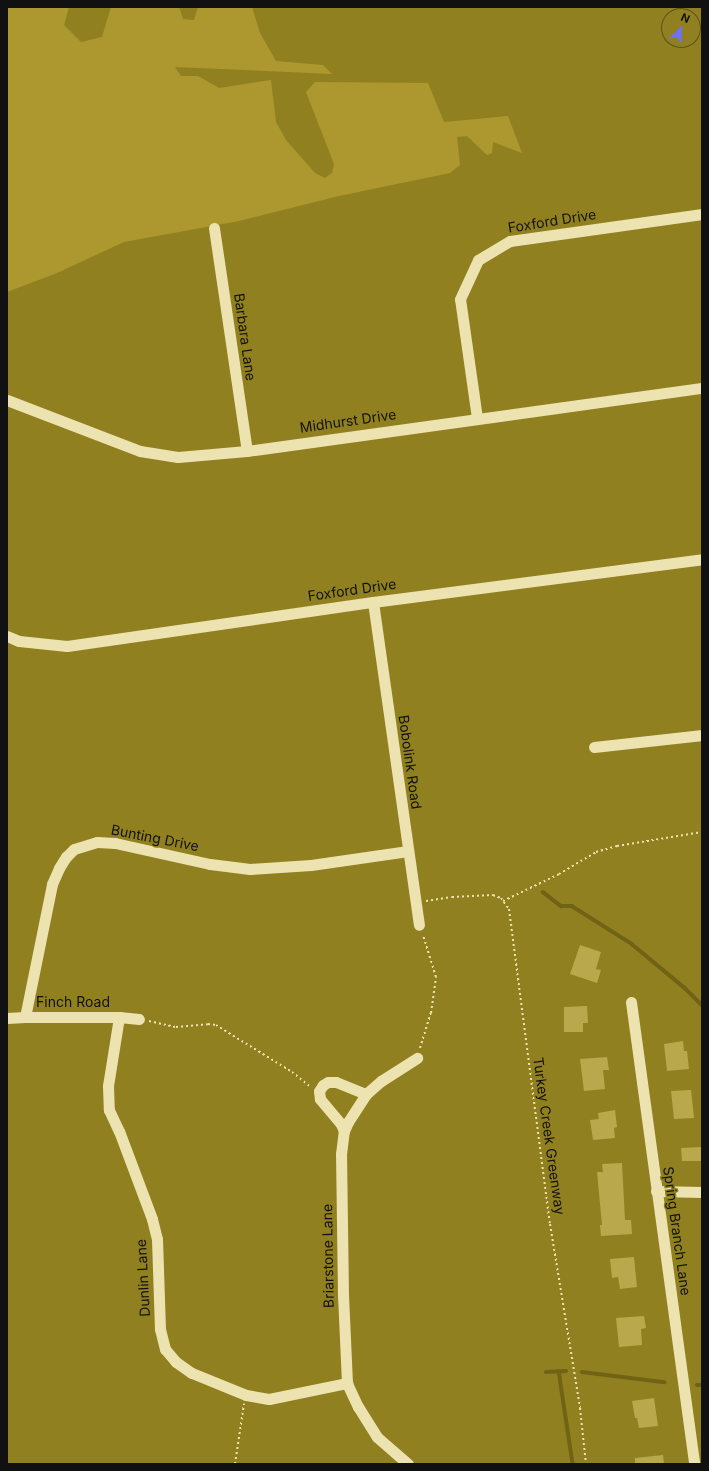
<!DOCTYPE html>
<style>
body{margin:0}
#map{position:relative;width:709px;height:1471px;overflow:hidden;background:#91801f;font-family:Inter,sans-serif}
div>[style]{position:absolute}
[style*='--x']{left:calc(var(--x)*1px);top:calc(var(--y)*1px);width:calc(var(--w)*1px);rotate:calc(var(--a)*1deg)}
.green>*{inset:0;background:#ad9830}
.stream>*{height:3.5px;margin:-1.75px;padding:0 1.75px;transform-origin:1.75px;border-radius:1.75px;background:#706316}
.building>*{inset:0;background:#baa84c}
.path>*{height:2px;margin-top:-1px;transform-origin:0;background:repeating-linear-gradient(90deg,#ede3b0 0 2px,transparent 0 5px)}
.minor>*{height:11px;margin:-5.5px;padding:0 5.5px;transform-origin:5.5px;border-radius:5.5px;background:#ede3b0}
span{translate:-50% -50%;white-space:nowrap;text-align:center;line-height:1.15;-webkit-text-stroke:3px #91801f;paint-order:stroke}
.street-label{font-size:14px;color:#111}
.frame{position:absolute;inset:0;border:8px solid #111;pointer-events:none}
.north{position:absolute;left:661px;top:8px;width:40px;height:40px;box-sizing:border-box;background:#91801f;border:1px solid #5e5419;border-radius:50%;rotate:24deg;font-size:11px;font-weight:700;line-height:16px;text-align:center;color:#111}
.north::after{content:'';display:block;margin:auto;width:14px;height:18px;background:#7071fb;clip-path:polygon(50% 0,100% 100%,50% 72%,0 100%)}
</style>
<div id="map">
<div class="green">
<i style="clip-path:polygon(7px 7px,69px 7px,64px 25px,81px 42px,102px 37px,111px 7px,179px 7px,183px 19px,194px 20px,198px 7px,252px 7px,260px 33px,276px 61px,323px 65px,332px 74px,175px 67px,181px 76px,198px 76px,219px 88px,271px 80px,276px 122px,286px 140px,315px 173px,325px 178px,332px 173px,334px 164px,306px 92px,315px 82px,428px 83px,444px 122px,508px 116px,522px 153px,493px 142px,492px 153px,487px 155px,467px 136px,457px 137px,460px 165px,450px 173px,339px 196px,239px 221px,124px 242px,57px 273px,7px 292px)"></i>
</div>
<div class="stream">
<i style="--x:543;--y:892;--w:23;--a:38"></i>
<i style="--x:561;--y:906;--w:11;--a:0"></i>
<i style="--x:572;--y:906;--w:71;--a:32.3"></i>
<i style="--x:632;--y:944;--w:69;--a:39.7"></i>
<i style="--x:685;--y:988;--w:24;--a:45"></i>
<i style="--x:559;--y:1371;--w:94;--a:81.4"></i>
<i style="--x:546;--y:1372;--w:20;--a:-3"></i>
<i style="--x:582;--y:1372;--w:83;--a:7"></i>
<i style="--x:697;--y:1385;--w:5;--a:0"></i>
</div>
<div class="building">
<i style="clip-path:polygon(580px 945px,601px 952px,596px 969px,601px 970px,597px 983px,570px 974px)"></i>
<i style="clip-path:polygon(587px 1006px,588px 1023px,583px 1023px,583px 1032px,564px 1032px,564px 1007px)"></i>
<i style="clip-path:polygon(683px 1041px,684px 1051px,687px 1051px,689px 1069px,667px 1071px,664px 1044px)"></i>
<i style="clip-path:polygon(607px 1057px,609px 1070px,603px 1070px,605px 1089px,584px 1091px,580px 1059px)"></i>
<i style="clip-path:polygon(691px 1090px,694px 1118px,674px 1119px,671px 1091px)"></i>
<i style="clip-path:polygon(615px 1110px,617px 1127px,614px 1128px,615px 1138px,593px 1140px,590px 1120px,599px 1119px,598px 1113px)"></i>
<i style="clip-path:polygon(702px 1147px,702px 1161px,682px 1161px,681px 1148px)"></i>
<i style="clip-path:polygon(622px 1163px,625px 1220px,631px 1220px,632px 1234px,601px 1236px,600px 1225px,602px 1225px,597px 1172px,603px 1172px,602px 1164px)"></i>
<i style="clip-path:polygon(634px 1257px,637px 1287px,620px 1289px,618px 1277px,612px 1278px,610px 1259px)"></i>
<i style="clip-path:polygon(644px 1316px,646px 1328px,641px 1329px,642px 1345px,619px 1347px,616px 1318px)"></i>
<i style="clip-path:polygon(654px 1398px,658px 1426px,639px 1428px,637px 1418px,635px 1418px,632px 1401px)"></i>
<i style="clip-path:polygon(663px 1455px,664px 1464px,635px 1464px,635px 1458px)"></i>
</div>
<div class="path">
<i style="--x:426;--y:901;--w:26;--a:-9"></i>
<i style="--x:452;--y:897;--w:41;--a:-2.8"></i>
<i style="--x:493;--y:895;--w:9;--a:21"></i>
<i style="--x:501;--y:898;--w:14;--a:54"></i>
<i style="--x:509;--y:909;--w:318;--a:82.6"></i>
<i style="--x:550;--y:1224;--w:186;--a:80.7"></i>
<i style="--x:580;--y:1408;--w:56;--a:83.9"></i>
<i style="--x:503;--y:901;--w:62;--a:-25.7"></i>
<i style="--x:559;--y:874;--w:43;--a:-30.7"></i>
<i style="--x:596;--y:852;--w:22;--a:-16"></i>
<i style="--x:617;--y:846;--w:86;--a:-9.4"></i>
<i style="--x:149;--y:1021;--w:28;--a:13"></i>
<i style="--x:176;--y:1027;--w:32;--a:-5"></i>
<i style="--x:208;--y:1024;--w:8;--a:7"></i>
<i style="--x:216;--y:1025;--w:89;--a:31.7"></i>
<i style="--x:292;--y:1072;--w:22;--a:39"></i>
<i style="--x:420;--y:1048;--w:37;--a:-73"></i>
<i style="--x:431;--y:1013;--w:36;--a:-82"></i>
<i style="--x:436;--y:977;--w:44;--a:-107.2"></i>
<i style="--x:235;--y:1464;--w:61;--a:-81.5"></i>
</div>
<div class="minor">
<i style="--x:214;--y:228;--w:225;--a:81.6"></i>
<i style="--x:7;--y:400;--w:142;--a:21"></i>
<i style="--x:140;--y:451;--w:38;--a:9"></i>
<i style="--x:178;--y:457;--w:69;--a:-5"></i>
<i style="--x:247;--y:451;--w:459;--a:-7.9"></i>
<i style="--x:477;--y:418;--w:120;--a:-98.1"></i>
<i style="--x:460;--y:299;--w:43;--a:-65.2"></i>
<i style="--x:478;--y:260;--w:37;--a:-31"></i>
<i style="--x:510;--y:241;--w:194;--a:-8"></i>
<i style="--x:373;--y:602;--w:326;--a:81.9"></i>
<i style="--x:7;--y:636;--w:13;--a:23"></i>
<i style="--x:19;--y:641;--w:48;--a:5.9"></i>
<i style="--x:67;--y:646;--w:309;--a:-8.2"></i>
<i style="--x:373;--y:602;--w:332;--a:-7.4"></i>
<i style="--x:594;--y:747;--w:109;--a:-6.3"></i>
<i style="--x:631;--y:1002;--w:466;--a:82.2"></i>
<i style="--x:25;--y:1017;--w:136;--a:-78.5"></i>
<i style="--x:52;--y:884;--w:17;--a:-66"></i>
<i style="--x:59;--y:868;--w:13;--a:-58"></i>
<i style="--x:66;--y:857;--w:11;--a:-45"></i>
<i style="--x:74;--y:849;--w:24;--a:-17"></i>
<i style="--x:97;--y:842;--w:18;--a:3"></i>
<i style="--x:115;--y:843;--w:97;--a:12.5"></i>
<i style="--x:210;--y:864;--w:40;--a:7.1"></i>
<i style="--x:250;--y:869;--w:61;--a:-3.8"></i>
<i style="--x:311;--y:865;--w:98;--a:-8.2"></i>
<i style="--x:119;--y:1017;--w:70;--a:99.1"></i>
<i style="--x:108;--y:1086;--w:24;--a:88"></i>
<i style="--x:109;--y:1110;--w:23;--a:65"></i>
<i style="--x:119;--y:1131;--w:94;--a:69.4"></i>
<i style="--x:152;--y:1219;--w:21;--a:76"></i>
<i style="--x:157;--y:1239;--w:90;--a:88.1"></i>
<i style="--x:160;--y:1329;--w:21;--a:76"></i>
<i style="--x:165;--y:1349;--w:17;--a:50"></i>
<i style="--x:176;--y:1362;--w:19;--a:35"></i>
<i style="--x:192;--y:1373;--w:58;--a:22.2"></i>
<i style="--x:246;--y:1395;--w:23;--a:10"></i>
<i style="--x:269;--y:1399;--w:80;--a:-11.6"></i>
<i style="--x:7;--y:1018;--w:18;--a:-3"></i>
<i style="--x:25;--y:1017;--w:94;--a:0"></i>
<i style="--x:119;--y:1017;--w:20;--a:6"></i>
<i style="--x:344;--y:1131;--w:8;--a:-113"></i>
<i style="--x:341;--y:1124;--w:33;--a:-130"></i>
<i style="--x:320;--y:1099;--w:8;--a:-97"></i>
<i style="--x:319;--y:1091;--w:7;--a:-56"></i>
<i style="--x:323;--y:1085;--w:6;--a:-31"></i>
<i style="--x:328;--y:1082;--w:8;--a:0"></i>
<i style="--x:336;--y:1082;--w:32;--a:22"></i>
<i style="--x:656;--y:1191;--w:46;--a:1.2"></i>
<i style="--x:408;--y:1464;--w:41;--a:-138.9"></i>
<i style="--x:377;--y:1437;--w:36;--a:-122"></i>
<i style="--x:358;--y:1407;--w:26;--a:-115"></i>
<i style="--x:347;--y:1383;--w:88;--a:-92.6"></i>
<i style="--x:343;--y:1295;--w:141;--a:-90.8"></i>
<i style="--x:341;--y:1154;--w:23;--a:-83"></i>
<i style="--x:344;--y:1131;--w:10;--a:-66"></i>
<i style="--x:348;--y:1122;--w:33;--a:-57"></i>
<i style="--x:366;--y:1094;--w:20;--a:-41"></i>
<i style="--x:381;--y:1081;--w:43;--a:-32.6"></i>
</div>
<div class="street-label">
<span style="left:552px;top:221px;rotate:-9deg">Foxford Drive</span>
<span style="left:245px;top:337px;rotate:82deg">Barbara Lane</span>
<span style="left:348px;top:421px;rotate:-8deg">Midhurst Drive</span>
<span style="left:352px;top:590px;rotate:-8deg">Foxford Drive</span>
<span style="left:410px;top:762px;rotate:82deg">Bobolink Road</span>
<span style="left:155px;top:838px;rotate:11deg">Bunting Drive</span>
<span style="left:73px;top:1002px">Finch Road</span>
<span style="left:549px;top:1136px;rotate:82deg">Turkey Creek Greenway</span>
<span style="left:677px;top:1231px;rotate:82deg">Spring Branch Lane</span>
<span style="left:328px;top:1256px;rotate:-91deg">Briarstone Lane</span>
<span style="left:143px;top:1278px;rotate:-93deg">Dunlin Lane</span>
</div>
<div class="frame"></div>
<div class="north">N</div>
</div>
